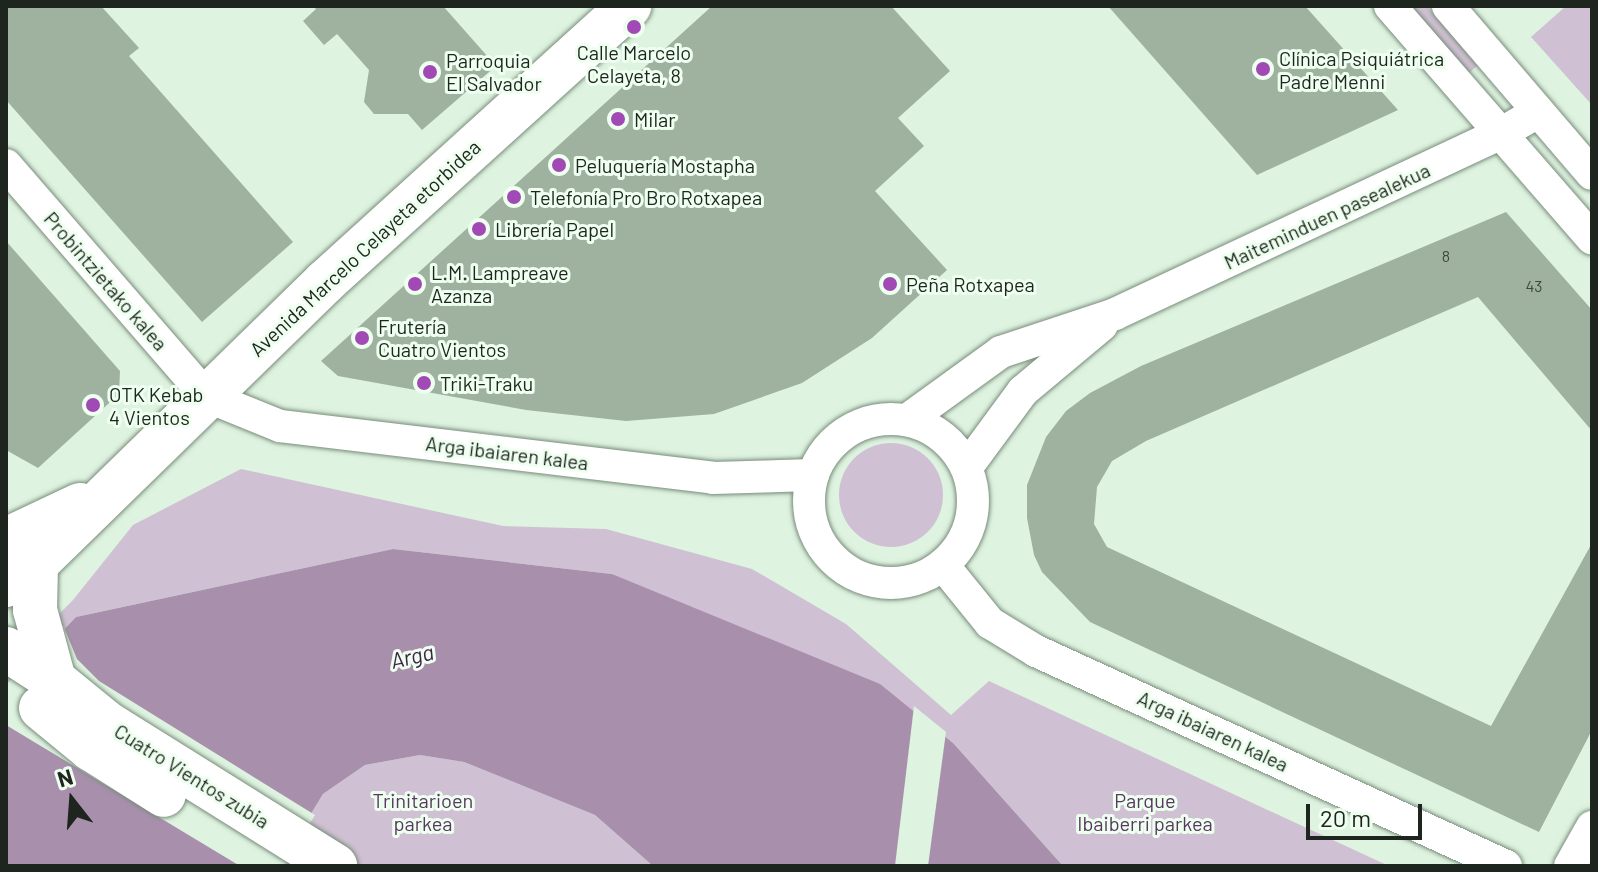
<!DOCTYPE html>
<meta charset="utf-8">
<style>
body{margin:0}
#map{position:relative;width:1598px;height:872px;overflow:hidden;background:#def3e0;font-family:Barlow,sans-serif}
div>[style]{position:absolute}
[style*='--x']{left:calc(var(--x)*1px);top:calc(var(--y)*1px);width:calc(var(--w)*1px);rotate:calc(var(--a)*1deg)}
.green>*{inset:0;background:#d0c0d3}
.round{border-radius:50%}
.water>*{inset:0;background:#a890ad}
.pier>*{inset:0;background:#def3e0}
.building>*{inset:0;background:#9fb2a0}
.roads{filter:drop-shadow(0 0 2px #798c7b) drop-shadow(0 0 2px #798c7b)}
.street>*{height:32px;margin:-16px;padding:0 16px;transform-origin:16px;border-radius:16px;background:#fff}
.street>.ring{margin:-16px;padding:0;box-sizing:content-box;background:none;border:32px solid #fff;border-radius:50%}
.secondary>*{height:44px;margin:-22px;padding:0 22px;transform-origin:22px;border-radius:22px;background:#fff}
.dots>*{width:22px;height:22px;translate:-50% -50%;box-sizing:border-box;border:4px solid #eefff0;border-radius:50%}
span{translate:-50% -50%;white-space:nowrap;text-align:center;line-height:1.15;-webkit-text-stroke:6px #eefff0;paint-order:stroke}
.number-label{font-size:16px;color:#3e483e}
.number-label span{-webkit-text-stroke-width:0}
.poi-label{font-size:20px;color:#1e251e}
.left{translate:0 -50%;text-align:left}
.street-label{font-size:20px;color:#1e251e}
.park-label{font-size:20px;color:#583760}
.water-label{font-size:22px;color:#412148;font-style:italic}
.frame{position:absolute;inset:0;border:8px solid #1e251e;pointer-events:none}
.north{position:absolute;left:32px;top:760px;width:80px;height:80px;-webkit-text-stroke:6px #eefff0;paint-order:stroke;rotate:343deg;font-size:22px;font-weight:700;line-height:32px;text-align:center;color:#1e251e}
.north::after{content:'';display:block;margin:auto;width:28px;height:36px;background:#1e251e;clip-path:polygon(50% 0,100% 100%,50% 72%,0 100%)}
.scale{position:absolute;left:1306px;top:804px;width:116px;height:36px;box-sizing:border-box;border:4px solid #1e251e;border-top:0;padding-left:10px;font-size:24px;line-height:28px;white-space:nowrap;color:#1e251e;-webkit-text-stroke:6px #eefff0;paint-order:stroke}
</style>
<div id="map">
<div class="green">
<i style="clip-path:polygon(1409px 6px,1427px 6px,1478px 65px,1468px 74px)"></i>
<i style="clip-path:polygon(1566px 6px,1592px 6px,1592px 105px,1531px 37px)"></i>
<i class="round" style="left:839px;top:443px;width:104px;height:104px"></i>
<i style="clip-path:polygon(241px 469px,503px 526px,606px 529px,752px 569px,846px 624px,951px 715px,989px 681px,1389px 866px,1063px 866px,954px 744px,612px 574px,393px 549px,76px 617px,6px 690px,6px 668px,73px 600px,133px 525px)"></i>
<i style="clip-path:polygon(420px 755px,464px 762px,595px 815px,653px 866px,279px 866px,323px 794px,365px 765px)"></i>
</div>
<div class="water">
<i style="clip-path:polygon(393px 549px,612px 574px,880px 684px,954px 744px,1063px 866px,653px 866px,595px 815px,464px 762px,420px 755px,365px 765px,323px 794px,279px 866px,6px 866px,6px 690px,76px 617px)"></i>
</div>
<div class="pier">
<i style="clip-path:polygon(63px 625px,77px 659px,99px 681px,315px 815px,284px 866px,240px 866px,6px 725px,6px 685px)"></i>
<i style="clip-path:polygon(914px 706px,946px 732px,928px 866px,895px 866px)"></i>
</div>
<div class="building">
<i style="clip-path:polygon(6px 6px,101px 6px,139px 48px,129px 56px,293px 242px,202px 322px,6px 100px)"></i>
<i style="clip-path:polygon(313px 6px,443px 6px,496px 66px,422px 130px,408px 114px,374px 114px,364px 102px,369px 70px,337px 34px,324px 45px,303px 21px,316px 9px)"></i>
<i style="clip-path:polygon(712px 6px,891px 6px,950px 71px,898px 118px,924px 146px,875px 191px,947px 270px,872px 338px,802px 383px,714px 414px,626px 421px,526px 410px,338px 376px,321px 361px)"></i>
<i style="clip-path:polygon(1108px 6px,1305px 6px,1398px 110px,1257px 175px)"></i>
<i style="clip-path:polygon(1506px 212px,1592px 310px,1592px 431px,1478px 297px,1146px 441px,1112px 461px,1097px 487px,1094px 524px,1107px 547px,1491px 726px,1592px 543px,1592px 730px,1539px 832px,1090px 622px,1042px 572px,1034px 555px,1027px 518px,1027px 485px,1046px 437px,1066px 411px,1090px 393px,1141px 366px)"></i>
<i style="clip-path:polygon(6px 241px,120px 371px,119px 394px,38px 468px,6px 450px)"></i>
</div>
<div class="roads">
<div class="street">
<i style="--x:1390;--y:6;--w:308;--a:49"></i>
<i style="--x:1448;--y:6;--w:221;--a:49.4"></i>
<i style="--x:6;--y:165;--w:306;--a:49.1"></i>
<i style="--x:206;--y:396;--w:80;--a:22.1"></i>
<i style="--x:280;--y:426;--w:436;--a:6.8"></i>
<i style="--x:713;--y:478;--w:100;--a:-1.7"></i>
<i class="ring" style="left:809px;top:419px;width:132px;height:132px"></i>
<i style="--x:907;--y:420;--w:116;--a:-35.9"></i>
<i style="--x:1001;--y:352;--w:120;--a:-18.4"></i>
<i style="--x:1115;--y:314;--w:425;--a:-25.1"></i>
<i style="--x:1500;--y:134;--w:44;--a:-30.1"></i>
<i style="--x:967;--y:467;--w:94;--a:-53.6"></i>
<i style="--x:1023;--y:391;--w:103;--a:-39.9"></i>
<i style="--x:943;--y:565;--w:75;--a:51"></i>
<i style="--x:990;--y:623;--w:54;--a:31.3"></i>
<i style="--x:1036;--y:651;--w:517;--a:24.58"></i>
<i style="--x:1570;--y:866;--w:45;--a:-60.6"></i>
</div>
<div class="secondary">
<i style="--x:6;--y:540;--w:82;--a:-25.3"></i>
<i style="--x:36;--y:564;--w:46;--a:91.2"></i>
<i style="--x:35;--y:610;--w:73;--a:74.8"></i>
<i style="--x:6;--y:585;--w:37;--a:-35"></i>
<i style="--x:36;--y:564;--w:404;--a:-44.3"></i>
<i style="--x:325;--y:282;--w:411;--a:-42.2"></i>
<i style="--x:6;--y:649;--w:57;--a:32.9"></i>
<i style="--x:54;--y:680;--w:70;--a:39.2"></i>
<i style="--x:108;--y:724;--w:268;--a:32"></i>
<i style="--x:41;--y:708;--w:65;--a:39.4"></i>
<i style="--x:91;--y:749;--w:86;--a:32.2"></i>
</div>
</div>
<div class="dots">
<i style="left:634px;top:27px;background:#a149b5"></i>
<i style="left:1263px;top:69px;background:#a149b5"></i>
<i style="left:430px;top:72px;background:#a149b5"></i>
<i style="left:618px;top:119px;background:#a149b5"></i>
<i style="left:559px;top:165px;background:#a149b5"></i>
<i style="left:514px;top:197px;background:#a149b5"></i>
<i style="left:479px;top:229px;background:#a149b5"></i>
<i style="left:415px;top:284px;background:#a149b5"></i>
<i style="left:890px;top:284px;background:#a149b5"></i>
<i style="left:362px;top:338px;background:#a149b5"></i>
<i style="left:424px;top:383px;background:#a149b5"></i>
<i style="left:93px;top:405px;background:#a149b5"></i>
</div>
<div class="number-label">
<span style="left:1446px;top:256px">8</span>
<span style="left:1534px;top:286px">43</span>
</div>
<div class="poi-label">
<span style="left:634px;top:64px">Calle Marcelo<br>Celayeta, 8</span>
<span class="left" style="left:1279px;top:70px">Clínica Psiquiátrica<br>Padre Menni</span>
<span class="left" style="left:446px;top:72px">Parroquia<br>El Salvador</span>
<span class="left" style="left:634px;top:119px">Milar</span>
<span class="left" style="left:575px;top:165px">Peluquería Mostapha</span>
<span class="left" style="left:530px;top:197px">Telefonía Pro Bro Rotxapea</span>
<span class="left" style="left:495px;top:229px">Librería Papel</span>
<span class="left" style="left:431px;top:284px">L.M. Lampreave<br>Azanza</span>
<span class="left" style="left:906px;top:284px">Peña Rotxapea</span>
<span class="left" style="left:378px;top:338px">Frutería<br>Cuatro Vientos</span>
<span class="left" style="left:440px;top:383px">Triki-Traku</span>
<span class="left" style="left:109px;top:406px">OTK Kebab<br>4 Vientos</span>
</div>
<div class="street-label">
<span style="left:1327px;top:216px;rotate:-25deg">Maiteminduen pasealekua</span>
<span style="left:365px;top:248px;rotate:-43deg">Avenida Marcelo Celayeta etorbidea</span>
<span style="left:106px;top:281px;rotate:49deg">Probintzietako kalea</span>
<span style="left:507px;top:453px;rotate:7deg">Arga ibaiaren kalea</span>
<span style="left:1213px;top:731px;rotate:25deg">Arga ibaiaren kalea</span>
<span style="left:192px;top:776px;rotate:32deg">Cuatro Vientos zubia</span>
</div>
<div class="park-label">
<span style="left:423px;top:812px">Trinitarioen<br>parkea</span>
<span style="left:1145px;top:812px">Parque<br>Ibaiberri parkea</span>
</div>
<div class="water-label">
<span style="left:412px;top:656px;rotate:-13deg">Arga</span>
</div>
<div class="frame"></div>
<div class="north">N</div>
<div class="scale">20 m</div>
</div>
